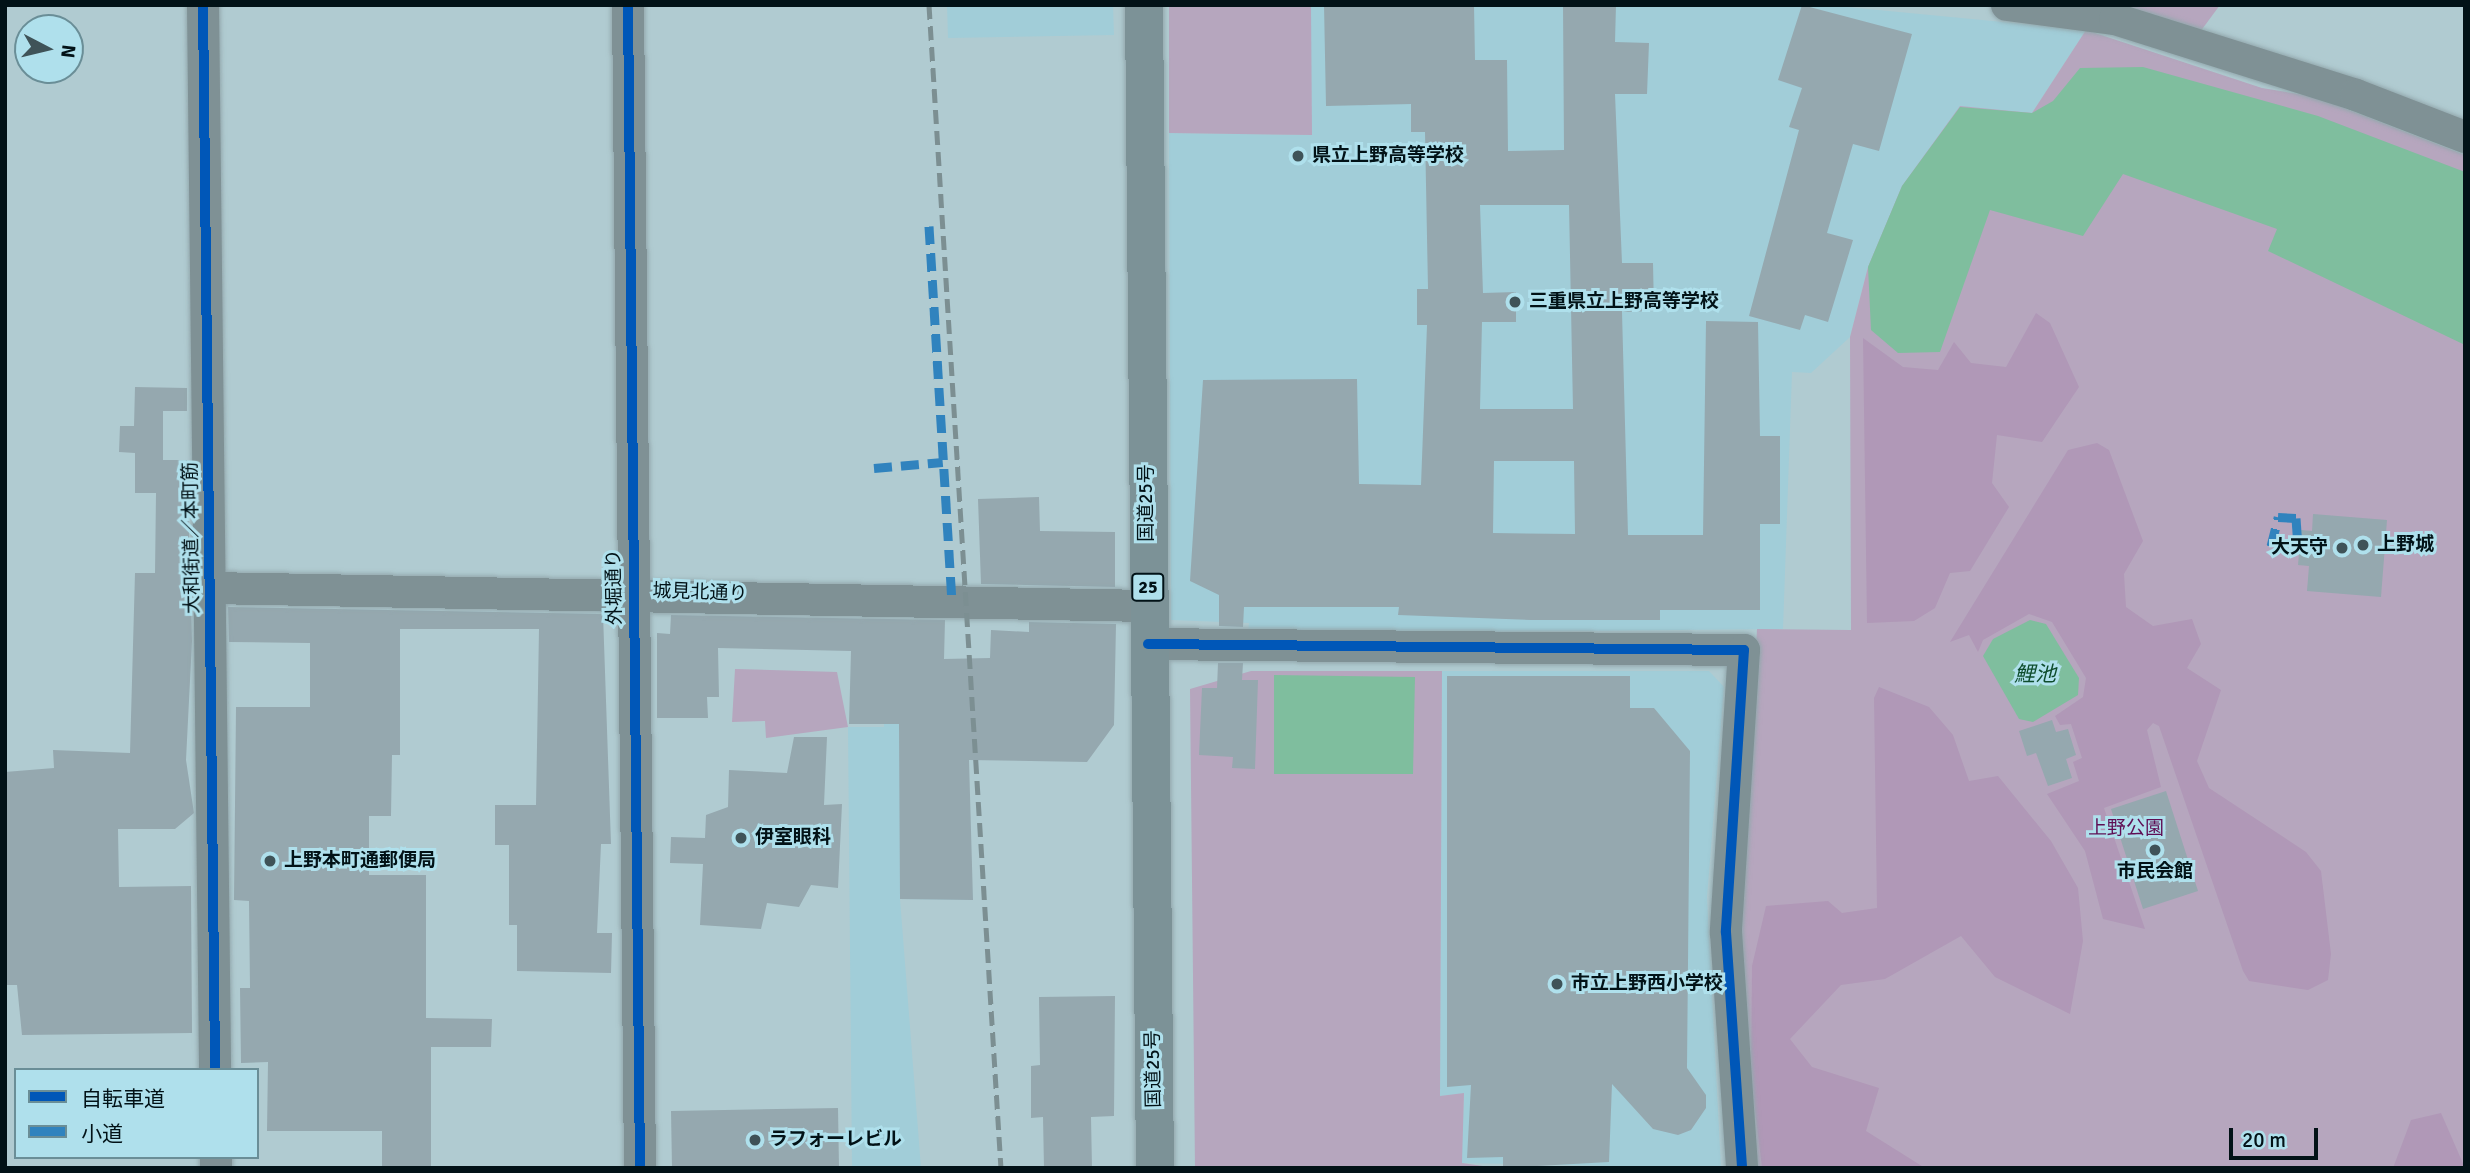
<!DOCTYPE html>
<meta charset="utf-8">
<style>
body{margin:0}
#map{position:relative;width:2470px;height:1173px;overflow:hidden;background:#b0cbd1;font-family:Signika,"Noto Sans JP",sans-serif}
div>[style]{position:absolute}
[style*='--x']{left:calc(var(--x)*1px);top:calc(var(--y)*1px);width:calc(var(--w)*1px);rotate:calc(var(--a)*1deg)}
.built>*{inset:0;background:#a1cdd8}
.green>*{inset:0;background:#b6a6be}
.forest>*{inset:0;background:#b098b7}
.water>*{inset:0;background:#7fbe9e}
.building>*{inset:0;background:#95a8af}
.roads{filter:drop-shadow(0 0 2px #93a8ad) drop-shadow(0 0 2px #93a8ad)}
.minor>*{height:32px;margin:-16px;padding:0 16px;transform-origin:16px;border-radius:16px;background:#7f9195}
.trunk>*{height:38px;margin:-19px;padding:0 19px;transform-origin:19px;border-radius:19px;background:#7c9297}
.rail>*{height:5px;margin-top:-2.5px;transform-origin:0;background:repeating-linear-gradient(90deg,#7c8f92 0 14px,transparent 0 21px)}
.quiet>*{height:9px;margin-top:-4.5px;transform-origin:0;background:repeating-linear-gradient(90deg,#3083be 0 18px,transparent 0 27px)}
.cycleway>*{height:10px;margin:-5px;padding:0 5px;transform-origin:5px;border-radius:5px;background:#0057b8}
.dots>*{width:19px;height:19px;translate:-50% -50%;box-sizing:border-box;border:4px solid #afe0ec;border-radius:50%}
span{translate:-50% -50%;white-space:nowrap;text-align:center;line-height:1.15;-webkit-text-stroke:6px #afe0ec;paint-order:stroke}
.shield-label span{padding:2px 5px;background:#afe0ec;border:2px solid;border-radius:5px;-webkit-text-stroke-width:0}
.shield-label{font-size:18px;color:#021217;font-weight:700}
.poi-label{font-size:19px;color:#021217;font-weight:700}
.left{translate:0 -50%;text-align:left}
.right{translate:-100% -50%;text-align:right}
.street-label{font-size:19px;color:#021217}
.park-label{font-size:19px;color:#5f0d53}
.water-label{font-size:21px;color:#0e4c2c;font-style:italic}
.frame{position:absolute;inset:0;border:7px solid #021217;pointer-events:none}
.legend{position:absolute;left:14px;top:1068px;width:245px;height:91px;box-sizing:border-box;background:#afe0ec;border:2px solid #6a8e97;margin:0;padding:9px 12px;list-style:none;font-size:21px;color:#021217}
.legend li{display:flex;align-items:center;gap:14px;height:35px}
.legend b{width:35px;border:2px solid #6a8e97}
.north{position:absolute;left:14px;top:14px;width:70px;height:70px;box-sizing:border-box;background:#afe0ec;border:2px solid #6a8e97;border-radius:50%;rotate:97deg;font-size:19px;font-weight:700;line-height:28px;text-align:center;color:#021217}
.north::after{content:'';display:block;margin:auto;width:24px;height:32px;background:#3f5358;clip-path:polygon(50% 0,100% 100%,50% 72%,0 100%)}
.scale{position:absolute;left:2229px;top:1128px;width:89px;height:32px;box-sizing:border-box;border:4px solid #021217;border-top:0;padding-left:9px;font-size:21px;line-height:24px;white-space:nowrap;color:#021217;-webkit-text-stroke:5px #afe0ec;paint-order:stroke}
</style>
<div id="map">
<div class="built">
<i style="clip-path:polygon(947px 5px,1113px 5px,1114px 35px,948px 38px)"></i>
<i style="clip-path:polygon(1311px 5px,1826px 5px,2086px 30px,2032px 113px,1960px 107px,1868px 267px,1850px 337px,1811px 373px,1792px 372px,1783px 629px,1248px 634px,1249px 623px,1171px 620px,1169px 133px,1311px 135px)"></i>
<i style="clip-path:polygon(958px 659px,973px 900px,900px 899px,921px 1168px,852px 1168px,848px 727px,884px 727px,885px 662px)"></i>
<i style="clip-path:polygon(1442px 671px,1709px 671px,1724px 687px,1707px 897px,1721px 1168px,1461px 1163px,1464px 1094px,1440px 1096px)"></i>
</div>
<div class="green">
<i style="clip-path:polygon(1169px 5px,1311px 5px,1312px 135px,1169px 133px)"></i>
<i style="clip-path:polygon(2118px 5px,2220px 5px,2200px 32px)"></i>
<i style="clip-path:polygon(2086px 30px,2262px 88px,2316px 97px,2465px 155px,2465px 1168px,1754px 1168px,1740px 932px,1757px 629px,1851px 630px,1850px 337px,1868px 267px,1902px 186px,1960px 106px,2032px 113px)"></i>
<i style="clip-path:polygon(735px 669px,837px 672px,848px 727px,766px 738px,765px 721px,732px 722px)"></i>
<i style="clip-path:polygon(1251px 671px,1442px 671px,1440px 1096px,1464px 1093px,1462px 1163px,1497px 1168px,1195px 1168px,1190px 689px)"></i>
</div>
<div class="forest">
<i style="clip-path:polygon(2036px 313px,2050px 323px,2079px 387px,2042px 442px,1997px 435px,1992px 483px,2009px 507px,1970px 571px,1950px 573px,1935px 608px,1914px 621px,1867px 623px,1863px 338px,1903px 367px,1938px 370px,1954px 342px,1971px 363px,2006px 367px)"></i>
<i style="clip-path:polygon(2097px 443px,2109px 450px,2143px 541px,2124px 574px,2126px 607px,2153px 626px,2192px 619px,2201px 644px,2187px 668px,2221px 690px,2197px 761px,2209px 788px,2306px 852px,2321px 871px,2331px 954px,2328px 980px,2308px 990px,2249px 981px,2243px 971px,2159px 726px,2153px 723px,2147px 730px,2161px 787px,2104px 808px,2145px 929px,2103px 919px,2085px 851px,2047px 794px,2079px 781px,2073px 762px,2082px 758px,2071px 724px,2060px 725px,2055px 716px,2083px 697px,2086px 678px,2052px 622px,2029px 614px,1983px 640px,1978px 652px,1969px 635px,1950px 642px,2068px 450px)"></i>
<i style="clip-path:polygon(1879px 687px,1929px 707px,1953px 735px,1969px 781px,1998px 776px,2051px 841px,2078px 888px,2083px 941px,2070px 1014px,1995px 977px,1961px 936px,1885px 979px,1841px 985px,1790px 1039px,1812px 1067px,1879px 1088px,1866px 1131px,1925px 1168px,1762px 1168px,1751px 1077px,1752px 966px,1766px 906px,1828px 901px,1842px 913px,1877px 908px,1874px 698px)"></i>
<i style="clip-path:polygon(2441px 1113px,2465px 1168px,2393px 1168px,2411px 1120px)"></i>
</div>
<div class="water">
<i style="clip-path:polygon(2143px 67px,2318px 116px,2465px 172px,2465px 345px,2268px 251px,2277px 229px,2123px 174px,2083px 236px,1990px 210px,1940px 352px,1898px 353px,1871px 330px,1868px 267px,1902px 186px,1960px 107px,2032px 113px,2053px 101px,2080px 68px)"></i>
<i style="clip-path:polygon(2030px 620px,2046px 624px,2079px 678px,2078px 695px,2033px 722px,2019px 719px,1983px 656px,1993px 639px)"></i>
<i style="clip-path:polygon(1274px 675px,1415px 677px,1413px 774px,1274px 774px)"></i>
</div>
<div class="building">
<i style="clip-path:polygon(evenodd,1324px 5px,1474px 5px,1475px 60px,1507px 60px,1508px 151px,1564px 150px,1563px 5px,1616px 5px,1615px 42px,1649px 43px,1647px 94px,1615px 94px,1622px 263px,1653px 263px,1654px 311px,1622px 312px,1628px 535px,1703px 535px,1706px 321px,1758px 322px,1760px 436px,1780px 436px,1780px 524px,1760px 524px,1760px 610px,1660px 610px,1660px 620px,1531px 620px,1398px 615px,1399px 607px,1244px 607px,1243px 627px,1219px 626px,1219px 595px,1190px 581px,1203px 380px,1357px 379px,1359px 484px,1421px 485px,1427px 325px,1417px 325px,1417px 289px,1428px 289px,1425px 132px,1411px 132px,1411px 104px,1326px 106px,1324px 5px,1480px 205px,1569px 205px,1573px 409px,1480px 409px,1482px 322px,1516px 322px,1516px 292px,1483px 293px,1480px 205px,1324px 5px,1494px 461px,1574px 461px,1575px 534px,1493px 533px,1494px 461px)"></i>
<i style="clip-path:polygon(1802px 5px,1912px 34px,1879px 151px,1853px 144px,1827px 233px,1853px 240px,1828px 322px,1805px 315px,1800px 330px,1749px 316px,1799px 130px,1789px 127px,1802px 88px,1778px 80px)"></i>
<i style="clip-path:polygon(135px 387px,187px 388px,187px 411px,163px 411px,163px 460px,187px 460px,192px 641px,186px 760px,194px 813px,175px 829px,118px 829px,119px 887px,191px 886px,192px 1033px,22px 1035px,17px 985px,5px 985px,5px 772px,54px 768px,53px 750px,130px 753px,135px 573px,155px 573px,156px 493px,135px 493px,135px 453px,119px 452px,120px 426px,134px 426px)"></i>
<i style="clip-path:polygon(1039px 497px,1040px 531px,1115px 532px,1115px 587px,981px 584px,978px 499px)"></i>
<i style="clip-path:polygon(2313px 514px,2387px 520px,2381px 597px,2307px 591px,2309px 566px,2298px 565px,2301px 530px,2312px 531px)"></i>
<i style="clip-path:polygon(228px 607px,603px 614px,611px 844px,601px 844px,597px 933px,612px 933px,611px 973px,517px 971px,517px 925px,509px 925px,509px 845px,495px 845px,495px 805px,536px 805px,539px 629px,400px 629px,400px 755px,392px 755px,391px 816px,369px 816px,369px 875px,426px 875px,426px 1018px,492px 1019px,491px 1047px,431px 1047px,431px 1168px,382px 1168px,382px 1131px,267px 1131px,268px 1062px,241px 1063px,240px 988px,250px 988px,249px 901px,234px 900px,236px 707px,310px 707px,310px 643px,229px 642px)"></i>
<i style="clip-path:polygon(671px 615px,945px 620px,944px 659px,990px 658px,991px 630px,1029px 632px,1029px 622px,1116px 624px,1114px 725px,1087px 762px,969px 760px,973px 900px,900px 899px,899px 724px,849px 724px,851px 651px,718px 648px,719px 697px,707px 697px,708px 718px,657px 718px,657px 633px,670px 634px)"></i>
<i style="clip-path:polygon(1218px 663px,1243px 663px,1242px 680px,1258px 680px,1255px 769px,1232px 768px,1233px 757px,1199px 755px,1202px 688px,1217px 688px)"></i>
<i style="clip-path:polygon(1447px 676px,1630px 676px,1630px 708px,1654px 708px,1690px 751px,1687px 1068px,1706px 1095px,1706px 1108px,1691px 1130px,1678px 1135px,1653px 1129px,1612px 1084px,1609px 1162px,1503px 1168px,1503px 1157px,1467px 1158px,1471px 1085px,1447px 1087px)"></i>
<i style="clip-path:polygon(2052px 720px,2056px 732px,2068px 729px,2076px 755px,2066px 759px,2072px 778px,2048px 786px,2036px 753px,2027px 756px,2019px 731px)"></i>
<i style="clip-path:polygon(794px 737px,827px 737px,824px 805px,842px 804px,838px 888px,811px 885px,799px 907px,767px 903px,761px 929px,700px 925px,703px 864px,670px 863px,671px 837px,705px 838px,706px 815px,728px 807px,729px 770px,787px 773px)"></i>
<i style="clip-path:polygon(2166px 791px,2198px 891px,2143px 909px,2111px 809px)"></i>
<i style="clip-path:polygon(1115px 996px,1114px 1116px,1091px 1117px,1092px 1168px,1044px 1168px,1043px 1117px,1031px 1118px,1031px 1066px,1040px 1065px,1039px 997px)"></i>
<i style="clip-path:polygon(838px 1108px,839px 1168px,672px 1168px,671px 1111px)"></i>
</div>
<div class="roads">
<div class="minor">
<i style="--x:203;--y:5;--w:1065;--a:89.35"></i>
<i style="--x:628;--y:5;--w:1163;--a:89.41"></i>
<i style="--x:2007;--y:5;--w:109;--a:7.4"></i>
<i style="--x:2115;--y:19;--w:253;--a:17.5"></i>
<i style="--x:2356;--y:95;--w:117;--a:21.1"></i>
<i style="--x:210;--y:588;--w:938;--a:1.1"></i>
<i style="--x:1148;--y:644;--w:596;--a:0.58"></i>
<i style="--x:1744;--y:650;--w:283;--a:93.7"></i>
<i style="--x:1726;--y:932;--w:237;--a:86.1"></i>
<i style="--x:216;--y:1157;--w:11;--a:90"></i>
</div>
<div class="trunk">
<i style="--x:1144;--y:5;--w:1163;--a:89.46"></i>
</div>
</div>
<div class="rail">
<i style="--x:929;--y:5;--w:1165;--a:86.46"></i>
</div>
<div class="quiet">
<i style="--x:929;--y:226;--w:377;--a:86.5"></i>
<i style="--x:874;--y:468;--w:69;--a:-5"></i>
<i style="--x:2271;--y:546;--w:30;--a:-76"></i>
<i style="--x:2278;--y:517;--w:18;--a:3"></i>
<i style="--x:2296;--y:518;--w:27;--a:86"></i>
</div>
<div class="cycleway">
<i style="--x:203;--y:5;--w:1065;--a:89.35"></i>
<i style="--x:628;--y:5;--w:1163;--a:89.41"></i>
<i style="--x:1148;--y:644;--w:596;--a:0.58"></i>
<i style="--x:1744;--y:650;--w:283;--a:93.7"></i>
<i style="--x:1726;--y:932;--w:237;--a:86.1"></i>
</div>
<div class="dots">
<i style="left:1298px;top:156px;background:#3f5358"></i>
<i style="left:1515px;top:302px;background:#3f5358"></i>
<i style="left:2363px;top:545px;background:#3f5358"></i>
<i style="left:2342px;top:548px;background:#3f5358"></i>
<i style="left:741px;top:838px;background:#3f5358"></i>
<i style="left:2155px;top:850px;background:#3f5358"></i>
<i style="left:270px;top:861px;background:#3f5358"></i>
<i style="left:1557px;top:984px;background:#3f5358"></i>
<i style="left:755px;top:1140px;background:#3f5358"></i>
</div>
<div class="shield-label">
<span style="left:1148px;top:587px">25</span>
</div>
<div class="poi-label">
<span class="left" style="left:1312px;top:156px">県立上野高等学校</span>
<span class="left" style="left:1529px;top:302px">三重県立上野高等学校</span>
<span class="left" style="left:2377px;top:545px">上野城</span>
<span class="right" style="left:2328px;top:548px">大天守</span>
<span class="left" style="left:755px;top:838px">伊室眼科</span>
<span class="left" style="left:284px;top:861px">上野本町通郵便局</span>
<span style="left:2155px;top:872px">市民会館</span>
<span class="left" style="left:1571px;top:984px">市立上野西小学校</span>
<span class="left" style="left:769px;top:1140px">ラフォーレビル</span>
</div>
<div class="street-label">
<span style="left:1147px;top:503px;rotate:-90deg">国道25号</span>
<span style="left:192px;top:538px;rotate:-91deg">大和街道／本町筋</span>
<span style="left:615px;top:587px;rotate:-91deg">外堀通り</span>
<span style="left:700px;top:593px;rotate:2deg">城見北通り</span>
<span style="left:1154px;top:1069px;rotate:-91deg">国道25号</span>
</div>
<div class="park-label">
<span style="left:2126px;top:829px">上野公園</span>
</div>
<div class="water-label">
<span style="left:2035px;top:674px">鯉池</span>
</div>
<div class="frame"></div>
<ul class="legend">
<li><b style="height:9px;background:#0057b8"></b>自転車道</li>
<li><b style="height:9px;background:#3083be"></b>小道</li>
</ul>
<div class="north">N</div>
<div class="scale">20 m</div>
</div>
